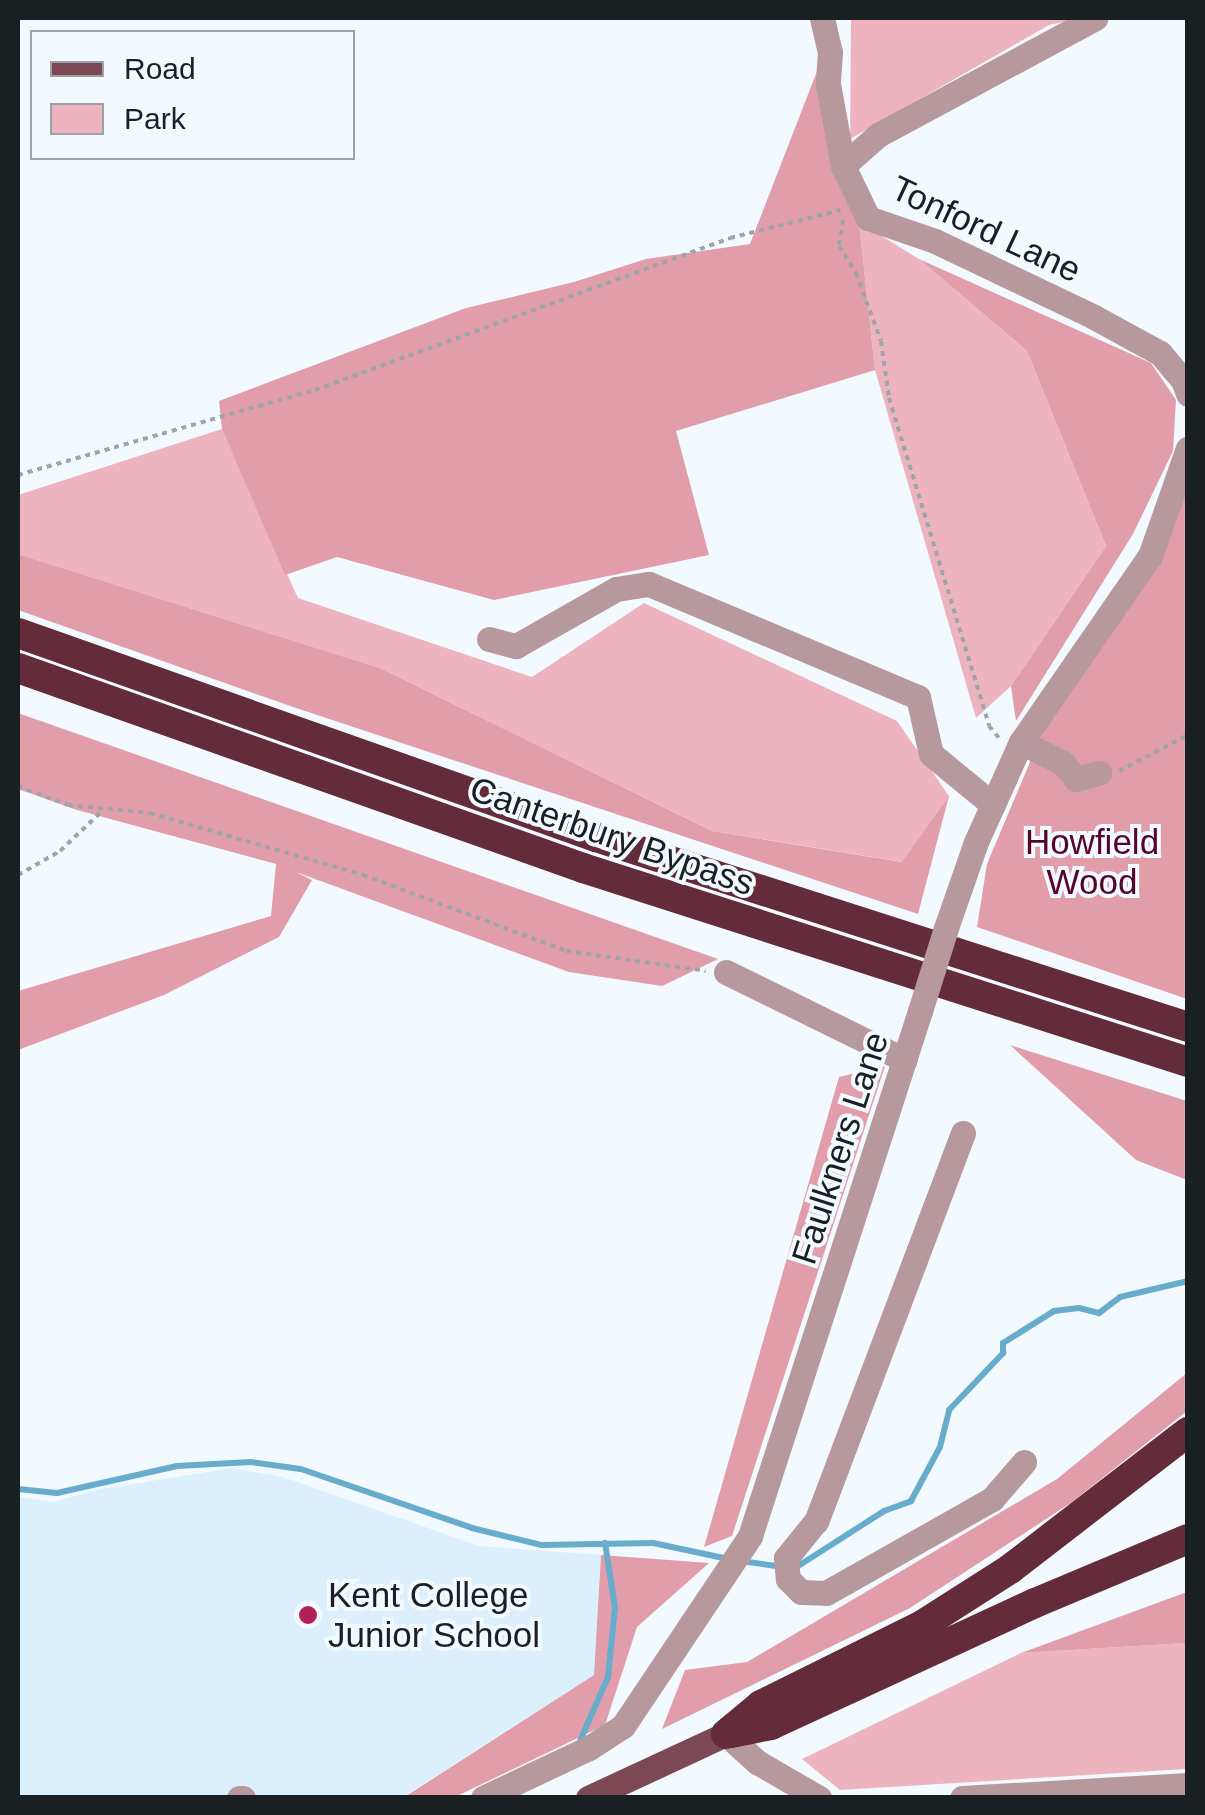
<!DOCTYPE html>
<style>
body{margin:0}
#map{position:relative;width:1205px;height:1815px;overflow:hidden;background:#f2faff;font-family:Arial,sans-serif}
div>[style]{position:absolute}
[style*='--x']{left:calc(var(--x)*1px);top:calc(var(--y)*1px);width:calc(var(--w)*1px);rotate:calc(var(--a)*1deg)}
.built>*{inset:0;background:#dbf0fc}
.green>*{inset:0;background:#edb4c0}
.forest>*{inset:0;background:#e29dab}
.stream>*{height:6px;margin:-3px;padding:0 3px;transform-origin:3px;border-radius:3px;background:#68accc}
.path>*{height:4px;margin-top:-2px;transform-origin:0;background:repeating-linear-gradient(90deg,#9ea5a9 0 5px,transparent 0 10px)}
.minor>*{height:25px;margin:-12.5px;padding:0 12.5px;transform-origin:12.5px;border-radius:12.5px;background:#b7989d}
.major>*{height:25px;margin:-12.5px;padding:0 12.5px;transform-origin:12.5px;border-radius:12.5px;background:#7b4854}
.highway>*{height:30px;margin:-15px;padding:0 15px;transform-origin:15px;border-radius:15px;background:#642b3a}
.minor-bridge>*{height:25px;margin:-12.5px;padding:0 12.5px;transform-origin:12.5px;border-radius:12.5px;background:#b7989d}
.dots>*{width:28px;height:28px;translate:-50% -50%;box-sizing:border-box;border:5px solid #f2faff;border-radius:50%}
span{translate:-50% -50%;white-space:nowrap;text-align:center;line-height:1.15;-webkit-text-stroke:8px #f2faff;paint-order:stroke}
.street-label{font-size:35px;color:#1a1f22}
.park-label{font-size:35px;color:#570425}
.poi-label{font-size:35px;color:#1a1f22}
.left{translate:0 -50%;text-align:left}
.frame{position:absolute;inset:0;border:20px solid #1a1f22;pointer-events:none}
.legend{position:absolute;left:30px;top:30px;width:325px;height:130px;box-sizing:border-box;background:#f2faff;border:2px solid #9ca2a7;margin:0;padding:12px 18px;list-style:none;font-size:30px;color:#1a1f22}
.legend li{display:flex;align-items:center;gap:20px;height:50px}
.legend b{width:50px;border:2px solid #9ca2a7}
</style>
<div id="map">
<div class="built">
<i style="clip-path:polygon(232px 1468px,283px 1477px,479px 1546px,601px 1555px,594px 1675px,403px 1797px,18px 1798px,18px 1497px,54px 1502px,96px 1490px)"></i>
</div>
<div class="green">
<i style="clip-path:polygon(851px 18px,1081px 18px,1049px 25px,850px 139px)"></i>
<i style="clip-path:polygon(859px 222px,919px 259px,1027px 351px,1106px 546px,1011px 686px,976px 718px,875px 370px)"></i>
<i style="clip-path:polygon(222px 429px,298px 598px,532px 677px,644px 603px,897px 721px,949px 796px,903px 862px,712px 831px,380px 668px,18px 554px,18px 495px)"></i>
<i style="clip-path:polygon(1187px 1643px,1187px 1769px,840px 1790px,802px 1759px,1021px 1653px)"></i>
</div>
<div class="forest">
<i style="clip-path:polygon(821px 61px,859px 222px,875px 370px,676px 431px,709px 555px,494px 600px,337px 557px,285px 575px,222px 429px,219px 401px,466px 308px,574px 282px,646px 259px,750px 244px)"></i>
<i style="clip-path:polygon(919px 259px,1151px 363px,1176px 400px,1173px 451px,1133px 534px,1016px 721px,1011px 686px,1106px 546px,1027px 351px)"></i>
<i style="clip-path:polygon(1187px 448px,1187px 999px,977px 927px,987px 864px,1060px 691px,1150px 556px)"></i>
<i style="clip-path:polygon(18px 554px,380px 668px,712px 831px,902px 862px,949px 796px,918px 914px,296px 708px,18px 610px)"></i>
<i style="clip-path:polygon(18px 713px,718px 959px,662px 986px,569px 972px,296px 872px,312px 880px,279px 937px,164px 995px,18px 1050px,18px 991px,271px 916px,276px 864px,77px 810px,18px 789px)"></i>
<i style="clip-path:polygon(1010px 1045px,1187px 1101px,1187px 1180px,1136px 1160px)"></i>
<i style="clip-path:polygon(885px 1066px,732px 1536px,704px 1547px,839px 1077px)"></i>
<i style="clip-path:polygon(1187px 1373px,1187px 1411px,1072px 1502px,910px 1608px,662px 1729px,685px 1670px,747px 1662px,1057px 1479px)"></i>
<i style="clip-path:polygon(601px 1555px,709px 1563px,637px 1627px,605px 1725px,455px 1797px,403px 1798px,594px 1675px)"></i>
<i style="clip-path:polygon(1187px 1592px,1187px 1643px,1021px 1653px)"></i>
</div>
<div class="stream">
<i style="--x:18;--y:1489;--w:39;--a:6"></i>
<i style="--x:57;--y:1493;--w:123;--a:-12.7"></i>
<i style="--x:177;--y:1466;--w:74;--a:-3.1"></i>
<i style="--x:251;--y:1462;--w:50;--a:8"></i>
<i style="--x:301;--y:1469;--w:181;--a:19"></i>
<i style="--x:472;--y:1528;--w:71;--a:13.8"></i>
<i style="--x:541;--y:1545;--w:112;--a:-1"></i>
<i style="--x:653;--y:1543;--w:77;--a:12"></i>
<i style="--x:741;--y:1561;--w:42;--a:8.1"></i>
<i style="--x:795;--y:1568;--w:106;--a:-32.6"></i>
<i style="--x:884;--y:1511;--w:29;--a:-20"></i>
<i style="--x:911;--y:1501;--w:61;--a:-61.8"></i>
<i style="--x:940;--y:1447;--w:38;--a:-76"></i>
<i style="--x:949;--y:1410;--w:79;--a:-46.5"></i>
<i style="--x:1003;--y:1353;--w:10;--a:-90"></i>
<i style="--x:1003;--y:1343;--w:60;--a:-32.1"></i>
<i style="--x:1054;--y:1311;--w:25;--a:-7"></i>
<i style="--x:1079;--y:1308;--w:21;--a:14"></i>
<i style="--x:1099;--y:1313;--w:26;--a:-37"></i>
<i style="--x:1120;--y:1297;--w:70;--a:-13.2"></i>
<i style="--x:580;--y:1741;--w:70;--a:-66.4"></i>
<i style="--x:608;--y:1677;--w:69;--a:-84.2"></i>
<i style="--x:615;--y:1608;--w:66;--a:-98.7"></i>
</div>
<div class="path">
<i style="--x:843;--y:220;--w:26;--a:99"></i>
<i style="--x:839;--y:246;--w:32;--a:58"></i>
<i style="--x:856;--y:273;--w:72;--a:69.8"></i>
<i style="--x:881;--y:341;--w:58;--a:82"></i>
<i style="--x:889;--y:398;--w:343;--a:73"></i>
<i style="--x:989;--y:726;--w:16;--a:50"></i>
<i style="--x:18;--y:475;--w:309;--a:-16"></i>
<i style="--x:315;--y:390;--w:442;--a:-20.1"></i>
<i style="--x:730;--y:238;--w:114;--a:-14.2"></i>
<i style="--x:1119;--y:771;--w:78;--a:-27.6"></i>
<i style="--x:18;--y:786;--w:53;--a:20.8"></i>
<i style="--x:68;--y:805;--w:82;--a:5.6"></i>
<i style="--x:150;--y:813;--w:222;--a:16.2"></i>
<i style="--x:363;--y:875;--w:217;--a:20.5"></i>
<i style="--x:566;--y:951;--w:141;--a:8.1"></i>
<i style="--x:18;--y:875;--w:48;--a:-29.7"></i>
<i style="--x:60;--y:851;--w:57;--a:-43.6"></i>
</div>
<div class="minor">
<i style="--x:822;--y:18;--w:35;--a:77"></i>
<i style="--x:830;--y:52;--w:32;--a:94"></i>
<i style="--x:828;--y:84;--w:83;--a:79.6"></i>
<i style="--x:843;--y:166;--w:58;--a:64.3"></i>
<i style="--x:868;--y:218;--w:71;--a:18.9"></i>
<i style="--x:935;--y:241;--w:176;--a:25.5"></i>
<i style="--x:1094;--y:317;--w:75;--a:28.6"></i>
<i style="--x:1160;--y:353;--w:35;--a:50"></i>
<i style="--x:1183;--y:380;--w:15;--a:70"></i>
<i style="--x:843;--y:166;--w:47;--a:-41.5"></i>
<i style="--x:878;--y:135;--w:247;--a:-28.3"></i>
<i style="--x:489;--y:639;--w:28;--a:15"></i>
<i style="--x:516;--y:646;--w:115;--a:-29.7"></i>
<i style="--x:616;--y:589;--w:33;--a:-9"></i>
<i style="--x:649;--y:584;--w:292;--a:22.8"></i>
<i style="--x:918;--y:697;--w:58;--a:77.2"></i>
<i style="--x:931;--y:754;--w:80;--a:39.4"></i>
<i style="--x:1021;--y:742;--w:47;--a:26.6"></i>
<i style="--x:1063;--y:763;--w:21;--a:51"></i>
<i style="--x:1076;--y:779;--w:24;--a:-15"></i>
<i style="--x:946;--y:928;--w:91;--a:-70.8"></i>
<i style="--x:976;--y:842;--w:110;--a:-65.8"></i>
<i style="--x:1021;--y:742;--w:226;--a:-55.3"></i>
<i style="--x:1150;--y:556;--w:114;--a:-70.6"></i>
<i style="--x:726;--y:972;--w:199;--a:26.2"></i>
<i style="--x:963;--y:1133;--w:415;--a:110.7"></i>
<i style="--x:816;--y:1521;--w:48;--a:129"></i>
<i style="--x:786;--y:1558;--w:21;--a:85"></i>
<i style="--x:788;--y:1579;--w:18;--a:45"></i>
<i style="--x:801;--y:1592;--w:25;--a:2"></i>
<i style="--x:826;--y:1593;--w:191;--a:-29.5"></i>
<i style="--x:992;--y:1499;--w:49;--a:-49.1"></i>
<i style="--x:726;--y:1734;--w:42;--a:42.1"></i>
<i style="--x:757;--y:1762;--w:72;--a:30.1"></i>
<i style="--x:239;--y:1798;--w:4;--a:0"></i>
<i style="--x:483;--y:1798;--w:117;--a:-25.3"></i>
<i style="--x:589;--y:1748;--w:40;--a:-32.9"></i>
<i style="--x:623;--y:1726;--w:229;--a:-56.2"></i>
<i style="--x:750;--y:1536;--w:552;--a:-72.06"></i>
<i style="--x:962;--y:1798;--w:226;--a:-3.3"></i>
</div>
<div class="major">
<i style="--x:588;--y:1798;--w:152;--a:-24.9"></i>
</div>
<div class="highway">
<i style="--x:18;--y:633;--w:613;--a:19.44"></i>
<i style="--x:596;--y:837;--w:622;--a:17.79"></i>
<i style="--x:18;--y:668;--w:599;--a:19.49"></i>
<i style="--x:583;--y:868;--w:635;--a:17.78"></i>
<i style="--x:731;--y:1733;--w:41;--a:-11.3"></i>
<i style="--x:771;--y:1725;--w:291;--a:-24.8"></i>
<i style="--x:1035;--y:1603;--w:166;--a:-22.7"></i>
<i style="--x:726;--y:1734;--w:45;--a:-39.6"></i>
<i style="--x:761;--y:1705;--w:182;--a:-26.4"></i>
<i style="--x:924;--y:1624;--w:102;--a:-32.6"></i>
<i style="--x:1010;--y:1569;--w:225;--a:-37.6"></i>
</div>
<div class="minor-bridge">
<i style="--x:920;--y:1011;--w:87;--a:-72.6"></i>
</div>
<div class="dots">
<i style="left:308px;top:1615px;background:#b12156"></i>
</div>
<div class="street-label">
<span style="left:986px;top:229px;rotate:25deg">Tonford Lane</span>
<span style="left:612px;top:836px;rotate:19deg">Canterbury Bypass</span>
<span style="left:840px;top:1148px;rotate:-72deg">Faulkners Lane</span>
</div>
<div class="park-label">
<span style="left:1092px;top:862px">Howfield<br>Wood</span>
</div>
<div class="poi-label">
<span class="left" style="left:328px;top:1615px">Kent College<br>Junior School</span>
</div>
<div class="frame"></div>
<ul class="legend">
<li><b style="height:12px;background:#7b4854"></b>Road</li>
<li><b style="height:28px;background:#edb4c0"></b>Park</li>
</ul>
</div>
